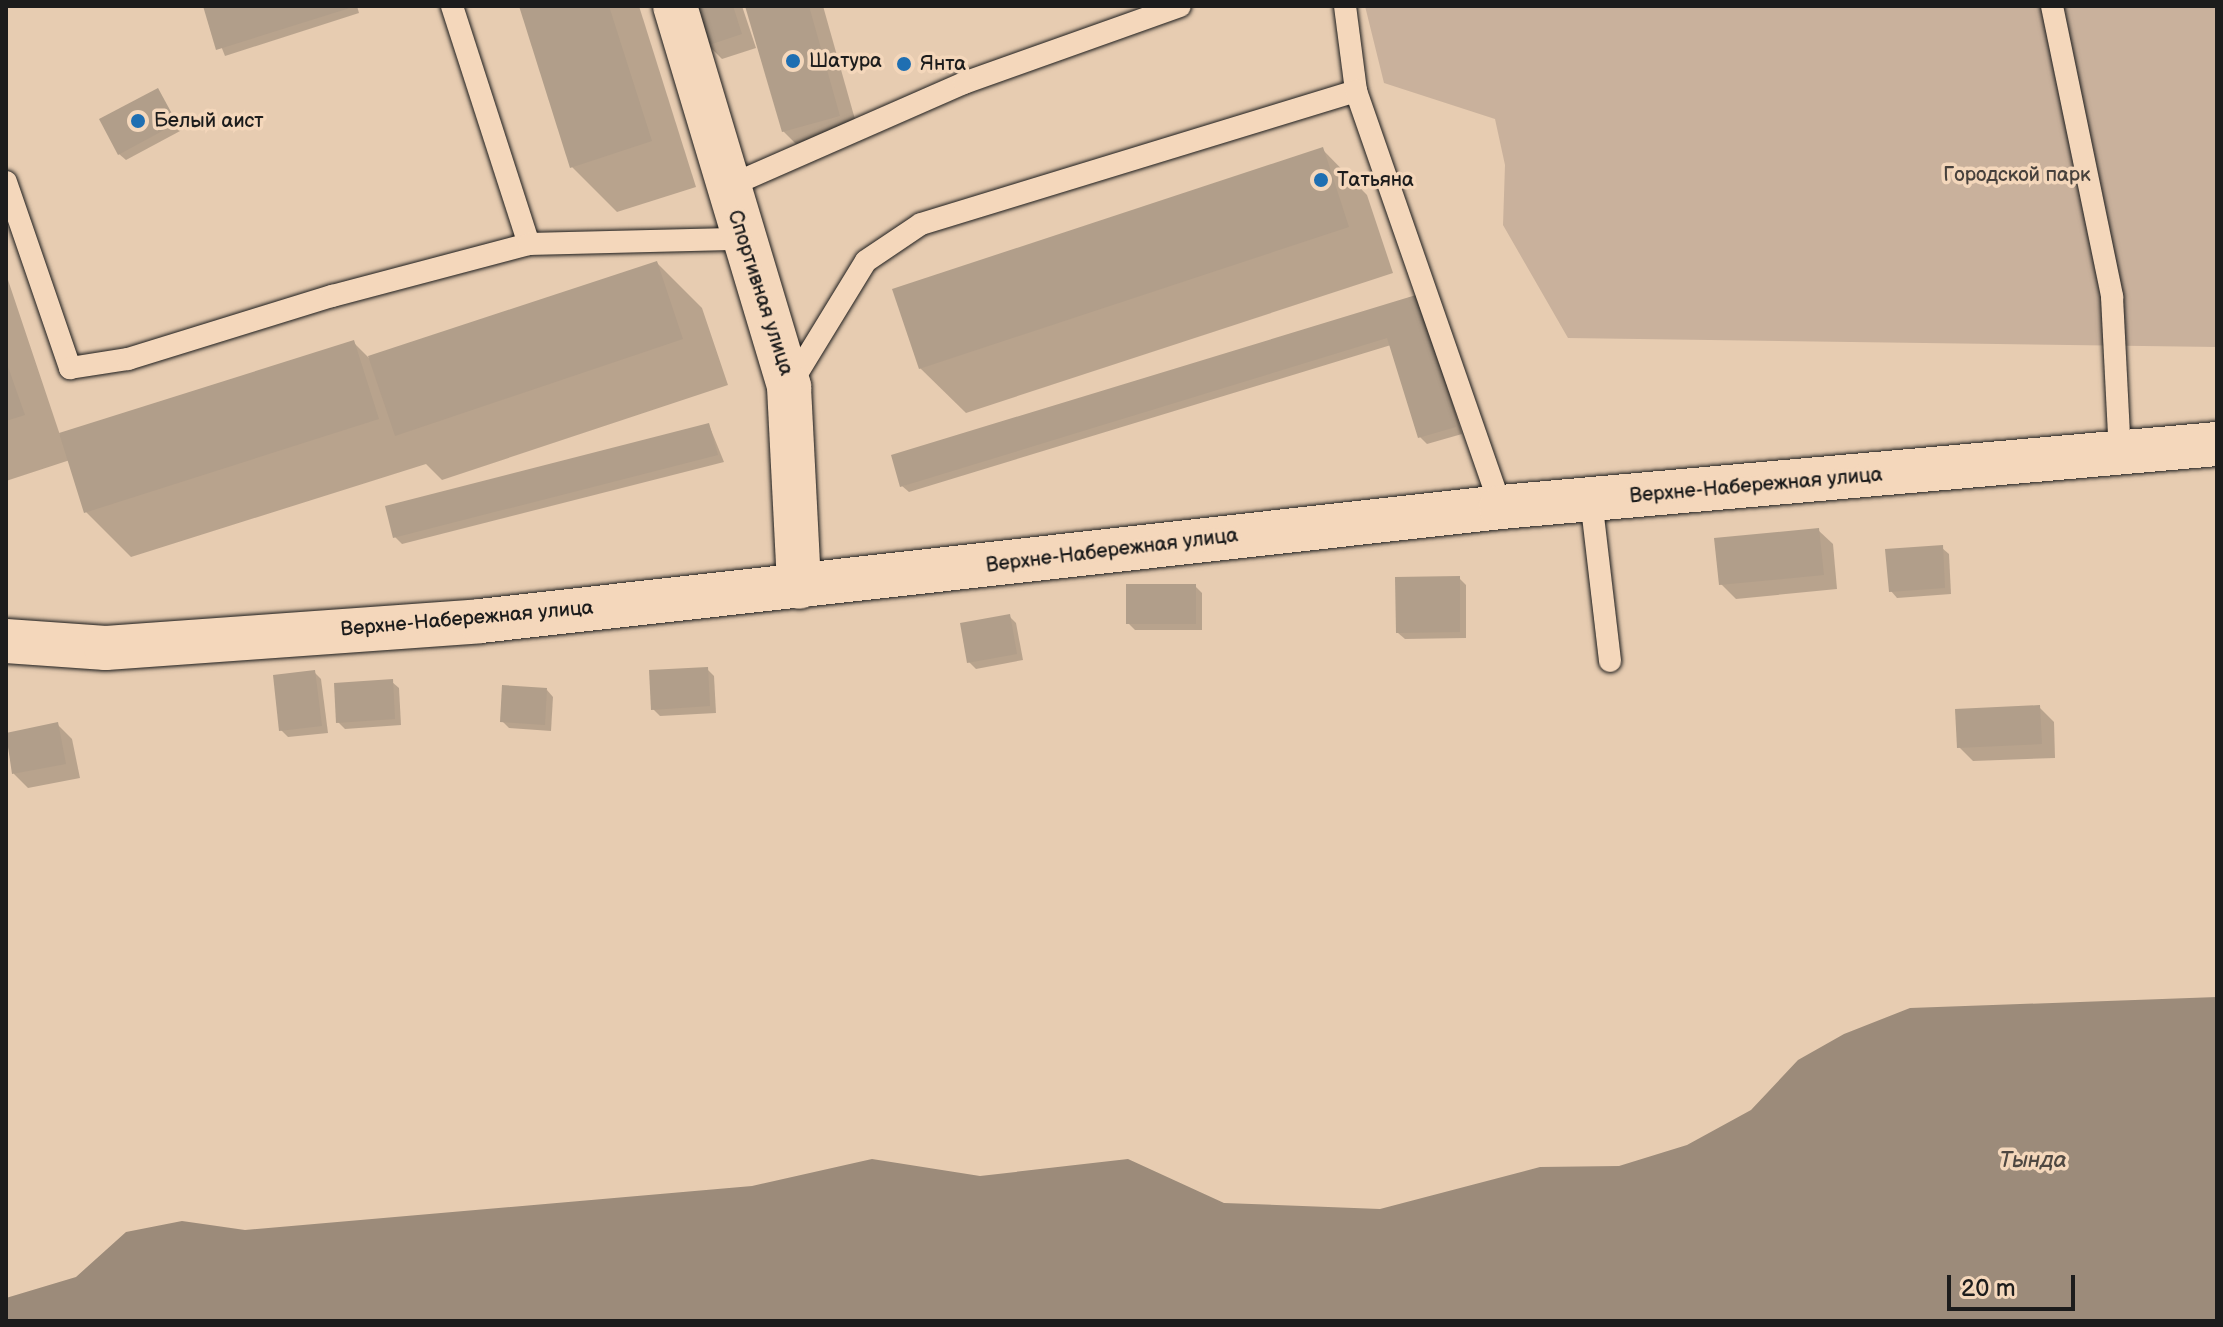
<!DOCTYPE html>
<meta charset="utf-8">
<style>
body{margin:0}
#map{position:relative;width:2223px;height:1327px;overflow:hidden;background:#e7ccb1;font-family:"Balsamiq Sans",sans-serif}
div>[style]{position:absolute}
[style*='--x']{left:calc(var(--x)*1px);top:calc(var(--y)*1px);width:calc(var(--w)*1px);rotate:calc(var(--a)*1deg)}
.green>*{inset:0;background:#c9b19c}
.water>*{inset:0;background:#9c8b7a}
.shadow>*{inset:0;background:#0003}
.building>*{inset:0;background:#b19e8a}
.roads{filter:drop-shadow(0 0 2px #1c1c1c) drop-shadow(0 0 2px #1c1c1c)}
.lane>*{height:22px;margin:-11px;padding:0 11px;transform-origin:11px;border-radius:11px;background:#f4d7bb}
.street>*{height:44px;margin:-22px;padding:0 22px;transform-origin:22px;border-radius:22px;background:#f4d7bb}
.secondary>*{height:44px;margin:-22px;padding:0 22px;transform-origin:22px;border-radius:22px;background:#f4d7bb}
.dots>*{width:22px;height:22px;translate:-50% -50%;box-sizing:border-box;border:4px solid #f4d7bb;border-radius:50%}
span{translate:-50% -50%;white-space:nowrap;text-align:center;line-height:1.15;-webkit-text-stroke:7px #f4d7bb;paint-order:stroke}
.poi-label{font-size:20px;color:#1c1c1c}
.left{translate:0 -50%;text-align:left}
.park-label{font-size:20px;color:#47413c}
.street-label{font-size:20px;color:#1c1c1c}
.water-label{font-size:22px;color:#4f4842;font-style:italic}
.frame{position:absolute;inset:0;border:8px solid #1c1c1c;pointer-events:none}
.scale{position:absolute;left:1947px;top:1275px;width:128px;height:36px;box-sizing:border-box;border:4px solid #1c1c1c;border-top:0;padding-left:10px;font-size:24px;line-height:28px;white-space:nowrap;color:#1c1c1c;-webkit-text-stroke:6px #f4d7bb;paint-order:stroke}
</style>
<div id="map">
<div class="green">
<i style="clip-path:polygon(1365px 6px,2217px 6px,2217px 347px,1568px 338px,1503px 225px,1505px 165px,1495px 119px,1384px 83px)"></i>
</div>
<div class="water">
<i style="clip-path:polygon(2217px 997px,2217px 1321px,6px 1321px,6px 1298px,76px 1277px,126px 1232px,182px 1221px,245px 1230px,752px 1186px,872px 1159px,980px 1176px,1128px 1159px,1224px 1203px,1380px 1209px,1540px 1167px,1619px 1166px,1687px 1145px,1751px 1110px,1798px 1060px,1844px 1034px,1910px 1008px)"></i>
</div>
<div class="shadow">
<i style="clip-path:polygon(205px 6px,357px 6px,359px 13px,225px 56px)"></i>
<i style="clip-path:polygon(521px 6px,639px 6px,696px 187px,617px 212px,572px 167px)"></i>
<i style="clip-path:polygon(695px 6px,742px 6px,756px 48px,722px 59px,708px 45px)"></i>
<i style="clip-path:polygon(748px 6px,823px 6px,860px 137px,805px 153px,783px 131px)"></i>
<i style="clip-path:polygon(157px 91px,182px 130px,126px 160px,119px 154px)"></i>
<i style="clip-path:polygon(1322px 149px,1367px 195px,1393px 273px,966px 413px,920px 368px)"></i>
<i style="clip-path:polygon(657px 263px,702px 308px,728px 385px,442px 480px,426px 464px,131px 557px,86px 512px,70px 460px,6px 481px,6px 274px,60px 435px,353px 342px,369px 358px)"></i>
<i style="clip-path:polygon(1422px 304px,1462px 434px,1427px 444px,1420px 437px,1391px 345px,909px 492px,902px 486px)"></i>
<i style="clip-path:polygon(709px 425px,724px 462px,402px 544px,395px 537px)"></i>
<i style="clip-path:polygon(1818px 530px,1833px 544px,1837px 589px,1736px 599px,1721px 584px)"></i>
<i style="clip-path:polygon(1942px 548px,1949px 554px,1951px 594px,1897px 598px,1891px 591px)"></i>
<i style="clip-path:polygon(1459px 578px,1466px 585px,1466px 638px,1405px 639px,1398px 633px)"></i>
<i style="clip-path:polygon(1195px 586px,1202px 593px,1202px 630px,1135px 630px,1128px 623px)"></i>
<i style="clip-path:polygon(1009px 616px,1016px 623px,1023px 660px,976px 669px,969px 662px)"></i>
<i style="clip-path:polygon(707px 669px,714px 676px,716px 713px,660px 716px,653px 709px)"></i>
<i style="clip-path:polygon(314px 672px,321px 679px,328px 733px,288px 737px,281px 730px)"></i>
<i style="clip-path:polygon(392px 682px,399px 688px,401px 725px,345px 729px,338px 722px)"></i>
<i style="clip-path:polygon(547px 690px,553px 697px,551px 731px,509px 728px,502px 721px)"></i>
<i style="clip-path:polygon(2039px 707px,2054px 722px,2055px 758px,1973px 761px,1959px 747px)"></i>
<i style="clip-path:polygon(57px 724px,72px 739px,80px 778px,28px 788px,14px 774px,6px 735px)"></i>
</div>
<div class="building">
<i style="clip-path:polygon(203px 6px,353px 6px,353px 7px,216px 50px)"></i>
<i style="clip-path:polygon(519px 6px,609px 6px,652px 141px,570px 168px)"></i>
<i style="clip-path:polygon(693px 6px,733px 6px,742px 34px,706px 46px)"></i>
<i style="clip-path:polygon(745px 6px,809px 6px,840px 116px,782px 132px)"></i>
<i style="clip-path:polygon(158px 88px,177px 123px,118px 155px,99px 119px)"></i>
<i style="clip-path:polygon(1323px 147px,1349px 227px,919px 369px,892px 289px)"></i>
<i style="clip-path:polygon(657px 261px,683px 339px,395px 436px,368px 356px)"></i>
<i style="clip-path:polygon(1416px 295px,1456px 427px,1418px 438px,1387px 338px,900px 487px,891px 455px)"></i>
<i style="clip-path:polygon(354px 340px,379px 419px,84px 513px,59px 433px)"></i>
<i style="clip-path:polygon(6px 361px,25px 415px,6px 421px)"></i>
<i style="clip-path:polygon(709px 423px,718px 455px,393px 538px,385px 506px)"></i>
<i style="clip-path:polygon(1819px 528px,1824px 575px,1719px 585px,1714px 538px)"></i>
<i style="clip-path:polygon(1943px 545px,1945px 588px,1889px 592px,1885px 549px)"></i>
<i style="clip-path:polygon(1460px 576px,1460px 632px,1396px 633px,1395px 577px)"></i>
<i style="clip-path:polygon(1126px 584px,1196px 584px,1196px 624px,1126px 624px)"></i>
<i style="clip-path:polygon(1010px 614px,1017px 654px,967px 663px,960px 623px)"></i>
<i style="clip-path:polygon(708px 667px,710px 706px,651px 710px,649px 670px)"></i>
<i style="clip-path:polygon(315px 670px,322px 726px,279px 731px,273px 675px)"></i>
<i style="clip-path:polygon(393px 679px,395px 719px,336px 723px,334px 683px)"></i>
<i style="clip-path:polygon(502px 685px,547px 688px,545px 725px,500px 722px)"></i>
<i style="clip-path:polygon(2040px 705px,2042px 744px,1957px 748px,1955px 709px)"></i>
<i style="clip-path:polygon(58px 722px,66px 764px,12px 774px,6px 733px)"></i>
</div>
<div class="roads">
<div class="lane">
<i style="--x:452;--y:6;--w:250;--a:72.1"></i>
<i style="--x:1345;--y:6;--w:86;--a:82.6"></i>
<i style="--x:2052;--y:6;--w:297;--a:78.3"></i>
<i style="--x:2112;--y:297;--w:160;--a:87.1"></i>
<i style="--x:6;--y:182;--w:197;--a:71"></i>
<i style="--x:70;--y:368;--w:59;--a:-8.8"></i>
<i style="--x:128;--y:359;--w:214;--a:-17.2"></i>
<i style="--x:332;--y:296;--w:204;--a:-14.8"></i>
<i style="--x:529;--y:244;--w:212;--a:-1.4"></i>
<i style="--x:727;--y:187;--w:259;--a:-23.7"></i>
<i style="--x:964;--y:83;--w:229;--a:-19.6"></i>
<i style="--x:790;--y:385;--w:145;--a:-58.5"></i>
<i style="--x:866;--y:261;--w:66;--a:-33.9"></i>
<i style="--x:921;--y:224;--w:455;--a:-17"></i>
<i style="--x:1356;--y:91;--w:441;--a:70.8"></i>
<i style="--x:1591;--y:499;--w:163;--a:83.3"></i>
</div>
<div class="street">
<i style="--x:675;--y:6;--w:398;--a:73.3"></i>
<i style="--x:789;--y:387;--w:200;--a:87.1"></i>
</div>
<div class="secondary">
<i style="--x:6;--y:641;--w:100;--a:4"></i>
<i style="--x:106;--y:648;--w:375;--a:-4.1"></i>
<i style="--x:480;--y:621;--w:1027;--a:-6.37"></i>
<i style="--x:1501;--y:507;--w:719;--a:-5.03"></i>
</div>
</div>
<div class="dots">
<i style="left:793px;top:61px;background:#1f6fb2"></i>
<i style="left:904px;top:64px;background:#1f6fb2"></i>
<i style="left:138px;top:121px;background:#1f6fb2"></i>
<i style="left:1321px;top:180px;background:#1f6fb2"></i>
</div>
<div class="poi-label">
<span class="left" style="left:809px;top:61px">Шатура</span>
<span class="left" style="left:920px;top:64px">Янта</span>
<span class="left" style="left:154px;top:121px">Белый аист</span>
<span class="left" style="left:1337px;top:180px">Татьяна</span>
</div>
<div class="park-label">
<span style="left:2017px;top:175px">Городской парк</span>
</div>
<div class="street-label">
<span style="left:760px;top:293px;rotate:72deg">Спортивная улица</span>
<span style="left:1756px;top:486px;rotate:-5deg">Верхне-Набережная улица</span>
<span style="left:1112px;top:551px;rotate:-7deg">Верхне-Набережная улица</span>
<span style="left:467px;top:619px;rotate:-5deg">Верхне-Набережная улица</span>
</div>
<div class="water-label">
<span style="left:2033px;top:1161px">Тында</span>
</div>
<div class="frame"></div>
<div class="scale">20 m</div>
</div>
